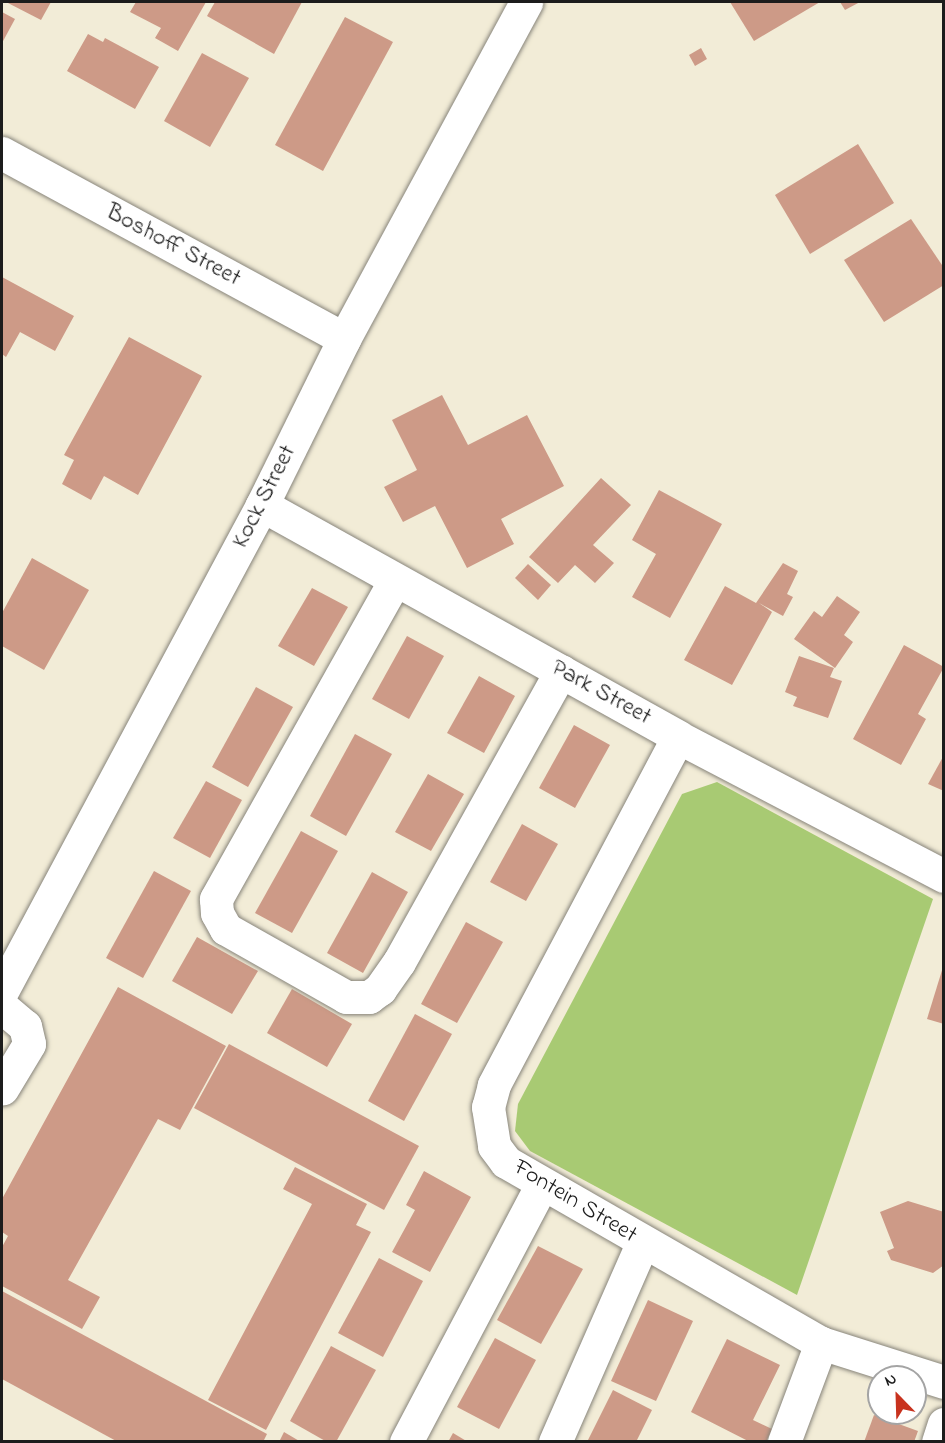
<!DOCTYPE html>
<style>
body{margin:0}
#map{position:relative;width:945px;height:1443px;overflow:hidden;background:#f2ecd7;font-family:"Indie Flower",sans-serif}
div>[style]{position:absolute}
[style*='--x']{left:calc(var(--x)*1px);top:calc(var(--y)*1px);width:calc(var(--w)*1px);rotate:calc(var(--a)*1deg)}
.green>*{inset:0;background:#a8ca73}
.building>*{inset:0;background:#cd9a87}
.roads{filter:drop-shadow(0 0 2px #87847a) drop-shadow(0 0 2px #87847a)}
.minor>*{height:33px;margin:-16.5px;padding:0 16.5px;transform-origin:16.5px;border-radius:16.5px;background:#fff}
span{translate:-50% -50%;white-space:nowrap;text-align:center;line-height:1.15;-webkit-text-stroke:6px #fff;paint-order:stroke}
.street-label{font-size:24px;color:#1c1c1c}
.frame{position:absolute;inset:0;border:3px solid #1c1c1c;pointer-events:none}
.north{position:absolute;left:867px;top:1365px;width:60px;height:60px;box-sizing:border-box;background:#fff;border:2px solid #a4a4a4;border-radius:50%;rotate:337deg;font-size:16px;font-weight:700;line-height:24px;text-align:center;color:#1c1c1c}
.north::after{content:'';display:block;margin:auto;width:21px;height:27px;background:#c8321e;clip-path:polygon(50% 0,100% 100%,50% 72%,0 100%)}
</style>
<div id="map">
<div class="green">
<i style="clip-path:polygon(717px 782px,933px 899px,797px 1295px,530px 1151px,515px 1131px,518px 1104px,682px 794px)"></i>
</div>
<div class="building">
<i style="clip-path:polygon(6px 2px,51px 2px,41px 20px)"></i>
<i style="clip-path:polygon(136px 2px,206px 2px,178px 51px,155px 38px,161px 28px,130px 12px)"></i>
<i style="clip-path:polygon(215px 2px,302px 2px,274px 54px,207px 16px)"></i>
<i style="clip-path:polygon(730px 2px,820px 2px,754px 41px)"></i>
<i style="clip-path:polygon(840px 2px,860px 2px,845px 10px)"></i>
<i style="clip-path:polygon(2px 12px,15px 19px,2px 43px)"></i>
<i style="clip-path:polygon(345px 17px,393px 42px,323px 171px,275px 145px)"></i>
<i style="clip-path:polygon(88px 34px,103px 42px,105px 38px,159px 67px,135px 109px,67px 71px)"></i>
<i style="clip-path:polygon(701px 48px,707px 59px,695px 66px,689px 55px)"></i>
<i style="clip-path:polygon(202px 53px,249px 78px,210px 147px,164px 121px)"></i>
<i style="clip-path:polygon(858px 144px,894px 203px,810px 254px,775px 195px)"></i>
<i style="clip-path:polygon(911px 219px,944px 268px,944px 285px,884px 322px,844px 260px)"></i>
<i style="clip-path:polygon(2px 277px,74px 316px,55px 351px,20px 332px,6px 357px,2px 354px)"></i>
<i style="clip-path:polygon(129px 337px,202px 376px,138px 495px,104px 476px,91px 500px,62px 484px,74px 460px,64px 455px)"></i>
<i style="clip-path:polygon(442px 395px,468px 445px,527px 415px,564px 486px,501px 519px,514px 544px,467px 568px,435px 506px,403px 522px,384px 487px,417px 470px,392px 420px)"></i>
<i style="clip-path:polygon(601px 478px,631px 505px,593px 545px,614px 563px,595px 583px,575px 565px,558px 583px,529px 557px)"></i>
<i style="clip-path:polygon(659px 490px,722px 524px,670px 618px,632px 597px,656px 554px,632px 540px)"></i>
<i style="clip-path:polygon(32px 558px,89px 590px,44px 670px,2px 646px,2px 613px)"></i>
<i style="clip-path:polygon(783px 563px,798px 571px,787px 594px,793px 597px,783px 616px,759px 603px,772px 612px,732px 685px,684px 660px,725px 586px,756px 603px)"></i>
<i style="clip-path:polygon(528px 564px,551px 585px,538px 600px,515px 578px)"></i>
<i style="clip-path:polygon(312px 588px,348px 607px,314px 666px,278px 646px)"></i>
<i style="clip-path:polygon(837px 596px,860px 612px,844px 635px,853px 642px,835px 668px,794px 639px,814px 611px,822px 617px)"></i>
<i style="clip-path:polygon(407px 636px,444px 656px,409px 719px,372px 699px)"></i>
<i style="clip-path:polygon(904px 645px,944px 667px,918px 714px,926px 719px,901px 765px,853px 739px)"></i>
<i style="clip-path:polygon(799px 656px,834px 668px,830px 677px,842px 681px,828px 718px,793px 706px,797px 697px,785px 692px)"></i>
<i style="clip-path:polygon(479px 676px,515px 696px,484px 753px,447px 733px)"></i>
<i style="clip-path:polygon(256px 687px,293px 707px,248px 787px,212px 767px)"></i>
<i style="clip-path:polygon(574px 725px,610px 745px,575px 808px,539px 788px)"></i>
<i style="clip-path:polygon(355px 734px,392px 754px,346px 836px,310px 816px)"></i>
<i style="clip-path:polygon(944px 755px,944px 791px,928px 784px)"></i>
<i style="clip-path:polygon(428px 774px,464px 794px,431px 851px,395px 832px)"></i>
<i style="clip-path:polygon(206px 781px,242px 800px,210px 858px,173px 838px)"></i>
<i style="clip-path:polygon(522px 824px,558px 844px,526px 901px,490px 882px)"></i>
<i style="clip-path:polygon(301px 831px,338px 851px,292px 933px,255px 913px)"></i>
<i style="clip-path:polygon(154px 871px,191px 891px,143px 978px,106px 958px)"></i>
<i style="clip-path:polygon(372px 872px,408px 892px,363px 973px,327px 953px)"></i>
<i style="clip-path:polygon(466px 922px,503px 942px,457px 1023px,421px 1004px)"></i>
<i style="clip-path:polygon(197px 937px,258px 971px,232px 1014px,172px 981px)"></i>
<i style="clip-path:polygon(943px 967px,944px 967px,944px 1024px,927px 1019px)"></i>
<i style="clip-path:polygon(118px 987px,226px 1046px,180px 1130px,158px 1119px,68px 1280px,100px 1297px,82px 1329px,2px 1286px,2px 1247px,8px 1236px,2px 1232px,2px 1199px)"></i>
<i style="clip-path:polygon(292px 989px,352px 1024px,327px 1067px,267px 1033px)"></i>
<i style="clip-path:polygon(415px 1014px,452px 1034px,404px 1121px,368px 1101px)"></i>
<i style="clip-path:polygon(229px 1044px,419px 1146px,384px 1210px,194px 1108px)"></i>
<i style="clip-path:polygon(295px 1167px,367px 1204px,356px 1225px,371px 1232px,266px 1430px,208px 1400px,312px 1204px,283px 1189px)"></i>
<i style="clip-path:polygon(424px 1171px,471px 1197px,430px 1272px,392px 1252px,415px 1210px,406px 1205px)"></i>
<i style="clip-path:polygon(908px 1201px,944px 1212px,944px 1265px,933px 1273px,891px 1260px,887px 1251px,894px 1248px,880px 1212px)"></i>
<i style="clip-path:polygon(538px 1246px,583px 1269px,541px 1344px,497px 1320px)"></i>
<i style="clip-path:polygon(379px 1258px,423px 1281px,383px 1357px,338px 1333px)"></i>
<i style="clip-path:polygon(2px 1291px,267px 1434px,263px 1442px,118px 1442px,2px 1379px)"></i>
<i style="clip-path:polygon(648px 1300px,693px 1321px,656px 1401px,611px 1381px)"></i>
<i style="clip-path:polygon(495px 1338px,536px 1360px,499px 1429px,457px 1407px)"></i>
<i style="clip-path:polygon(727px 1339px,780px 1365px,753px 1420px,772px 1429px,766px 1442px,750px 1442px,691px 1412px)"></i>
<i style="clip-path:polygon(331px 1346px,376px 1370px,336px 1442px,327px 1442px,290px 1421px)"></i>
<i style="clip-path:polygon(613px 1390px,652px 1410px,636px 1442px,587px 1442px)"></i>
<i style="clip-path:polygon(874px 1415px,918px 1431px,914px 1442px,864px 1442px)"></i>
<i style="clip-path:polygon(284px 1432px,301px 1442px,279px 1442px)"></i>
<i style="clip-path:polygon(453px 1433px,468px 1442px,448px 1442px)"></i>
</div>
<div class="roads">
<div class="minor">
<i style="--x:2;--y:153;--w:389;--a:28.5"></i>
<i style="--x:262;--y:505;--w:476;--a:29.1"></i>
<i style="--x:678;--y:737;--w:300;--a:27.6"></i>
<i style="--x:395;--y:580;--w:366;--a:119.3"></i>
<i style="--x:216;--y:899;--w:14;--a:86"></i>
<i style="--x:217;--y:913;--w:18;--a:61"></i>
<i style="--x:226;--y:929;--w:138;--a:29.5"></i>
<i style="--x:346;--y:997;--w:23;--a:0"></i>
<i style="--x:369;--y:997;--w:14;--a:-36"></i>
<i style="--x:380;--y:989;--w:33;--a:-55"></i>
<i style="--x:399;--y:962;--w:333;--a:-60.9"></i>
<i style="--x:678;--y:737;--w:394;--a:117.9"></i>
<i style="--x:494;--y:1085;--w:23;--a:105"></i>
<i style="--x:488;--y:1107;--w:39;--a:81"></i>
<i style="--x:494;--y:1146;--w:20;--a:53"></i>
<i style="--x:506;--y:1162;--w:363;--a:29.9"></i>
<i style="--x:821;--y:1343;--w:129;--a:17.6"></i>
<i style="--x:2;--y:991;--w:551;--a:-61.85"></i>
<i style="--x:262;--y:505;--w:185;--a:-63.7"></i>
<i style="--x:344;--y:339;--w:383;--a:-61.6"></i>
<i style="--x:2;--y:1007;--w:30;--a:40"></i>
<i style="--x:25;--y:1026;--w:18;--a:77"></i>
<i style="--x:29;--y:1044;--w:52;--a:121"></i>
<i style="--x:406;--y:1442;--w:292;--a:-62.2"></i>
<i style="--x:555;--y:1442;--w:219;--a:-66.3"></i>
<i style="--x:784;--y:1442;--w:106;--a:-69.5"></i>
<i style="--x:938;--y:1442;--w:19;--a:-72"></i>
</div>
</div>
<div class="street-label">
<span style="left:173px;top:246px;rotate:28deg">Boshoff Street</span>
<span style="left:265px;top:497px;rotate:-63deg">Kock Street</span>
<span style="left:601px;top:693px;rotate:29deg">Park Street</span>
<span style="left:575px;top:1202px;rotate:31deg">Fontein Street</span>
</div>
<div class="frame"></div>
<div class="north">N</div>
</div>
